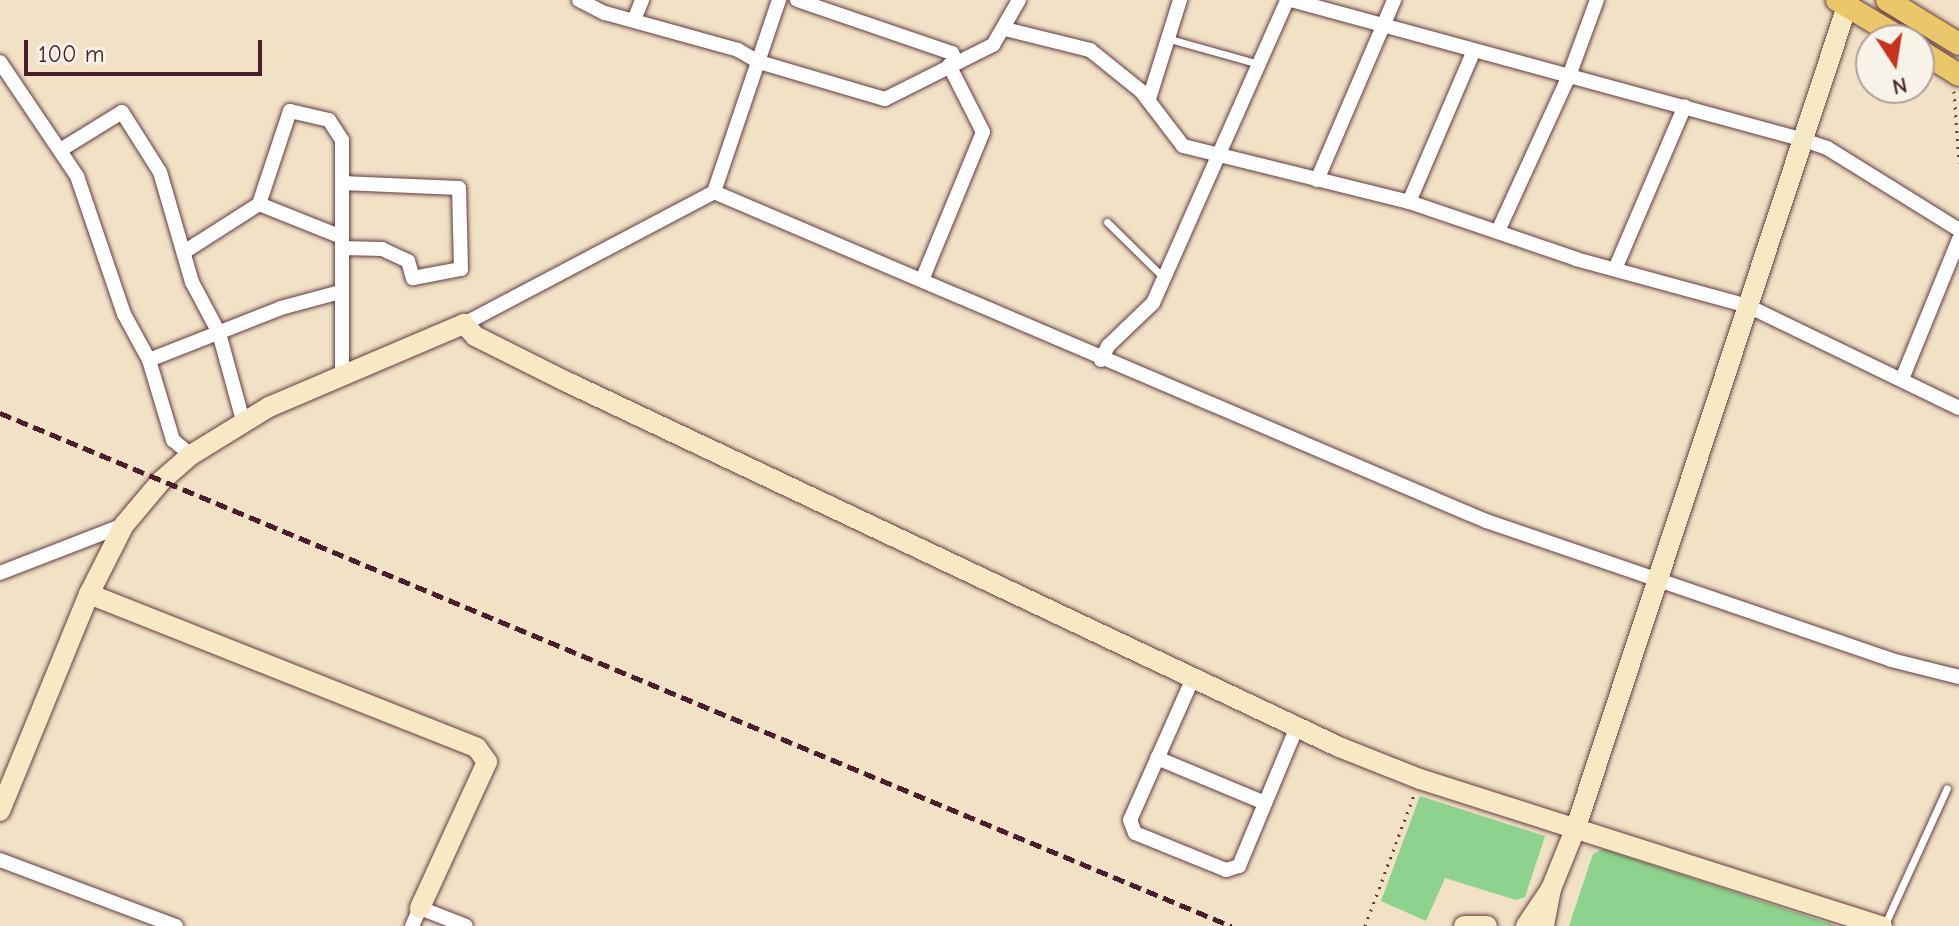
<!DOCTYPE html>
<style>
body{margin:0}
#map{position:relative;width:1959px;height:926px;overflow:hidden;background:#f1e1c5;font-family:"Comic Neue",sans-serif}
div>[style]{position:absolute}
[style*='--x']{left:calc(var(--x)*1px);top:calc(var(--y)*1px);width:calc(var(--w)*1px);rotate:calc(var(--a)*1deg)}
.green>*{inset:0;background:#8dd38d}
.path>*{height:3px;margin-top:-1.5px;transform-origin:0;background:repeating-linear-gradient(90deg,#633c42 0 2px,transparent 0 8px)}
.roads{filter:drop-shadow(0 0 2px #633c42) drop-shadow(0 0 2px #633c42)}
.lane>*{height:7px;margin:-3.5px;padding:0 3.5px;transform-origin:3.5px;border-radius:3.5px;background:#fff}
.street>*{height:14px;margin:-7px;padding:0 7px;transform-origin:7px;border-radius:7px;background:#fff}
.secondary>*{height:20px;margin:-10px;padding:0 10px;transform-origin:10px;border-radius:10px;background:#f7e9c3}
.primary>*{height:22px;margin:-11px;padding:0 11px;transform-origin:11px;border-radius:11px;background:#eac769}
.rail>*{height:5px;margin-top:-2.5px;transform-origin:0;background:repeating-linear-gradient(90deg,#4a1f2b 0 12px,transparent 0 18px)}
span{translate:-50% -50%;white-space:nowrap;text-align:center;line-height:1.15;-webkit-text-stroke:6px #f7f3e8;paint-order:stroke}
.north{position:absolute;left:1855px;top:24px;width:80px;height:80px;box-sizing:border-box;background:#f7f3e8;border:2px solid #b29e9c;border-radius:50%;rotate:168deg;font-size:22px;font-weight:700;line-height:32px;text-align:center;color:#4a1f2b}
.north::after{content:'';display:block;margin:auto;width:28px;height:36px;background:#c8321e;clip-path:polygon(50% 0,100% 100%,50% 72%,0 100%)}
.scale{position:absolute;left:24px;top:40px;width:238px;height:36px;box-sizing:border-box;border:4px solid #4a1f2b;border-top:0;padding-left:10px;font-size:24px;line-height:28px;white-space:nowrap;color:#4a1f2b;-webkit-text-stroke:6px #f7f3e8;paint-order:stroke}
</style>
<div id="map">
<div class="green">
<i style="clip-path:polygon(1420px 796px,1545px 836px,1525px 897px,1516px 900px,1445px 878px,1426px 921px,1381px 901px)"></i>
<i style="clip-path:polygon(1603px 849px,1837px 926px,1569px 926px,1593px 854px)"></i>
</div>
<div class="path">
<i style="--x:1954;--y:91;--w:72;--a:86"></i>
<i style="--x:1365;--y:926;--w:140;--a:-69.5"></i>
</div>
<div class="roads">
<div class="lane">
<i style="--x:1170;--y:39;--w:92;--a:15.7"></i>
<i style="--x:1107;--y:222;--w:78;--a:44.5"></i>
<i style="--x:1885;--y:924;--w:149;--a:-65.5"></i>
</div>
<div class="street">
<i style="--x:579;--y:0;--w:29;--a:27"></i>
<i style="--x:605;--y:13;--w:138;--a:15.5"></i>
<i style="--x:738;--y:50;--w:24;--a:30"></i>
<i style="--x:759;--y:62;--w:131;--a:16.4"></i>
<i style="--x:885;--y:99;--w:121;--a:-26.6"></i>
<i style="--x:993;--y:45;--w:52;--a:-60"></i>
<i style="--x:797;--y:0;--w:164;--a:18.9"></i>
<i style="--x:952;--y:53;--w:9;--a:63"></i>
<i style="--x:1291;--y:0;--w:529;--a:15.25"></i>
<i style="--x:1801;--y:139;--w:28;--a:19"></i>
<i style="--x:1827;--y:148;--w:155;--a:31.8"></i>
<i style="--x:634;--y:20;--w:22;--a:-68"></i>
<i style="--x:1005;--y:29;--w:88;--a:13.9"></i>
<i style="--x:1090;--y:50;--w:65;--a:38.8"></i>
<i style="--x:1141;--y:91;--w:69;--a:52.6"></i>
<i style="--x:1183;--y:146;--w:233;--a:13.9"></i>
<i style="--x:1409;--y:202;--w:176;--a:18.8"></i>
<i style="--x:1576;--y:259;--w:178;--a:15.3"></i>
<i style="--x:1748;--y:306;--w:234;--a:25.8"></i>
<i style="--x:0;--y:62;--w:138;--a:56"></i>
<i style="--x:77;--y:176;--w:146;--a:71.2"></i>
<i style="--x:124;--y:314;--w:52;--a:61.5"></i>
<i style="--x:149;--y:360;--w:84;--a:73.3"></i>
<i style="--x:173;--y:440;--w:23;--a:40"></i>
<i style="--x:1149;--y:99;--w:104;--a:-72.6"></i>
<i style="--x:62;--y:149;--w:70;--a:-31.7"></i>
<i style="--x:122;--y:112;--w:71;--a:57.7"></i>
<i style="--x:160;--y:172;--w:115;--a:73.8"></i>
<i style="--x:192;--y:282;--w:58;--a:62.1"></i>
<i style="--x:219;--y:333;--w:91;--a:74.7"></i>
<i style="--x:1317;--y:180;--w:196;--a:-66.8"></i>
<i style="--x:714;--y:192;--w:839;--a:23.08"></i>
<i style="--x:1486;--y:521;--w:428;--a:18.9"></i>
<i style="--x:1891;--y:660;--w:70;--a:14"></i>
<i style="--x:1409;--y:202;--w:165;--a:-66.8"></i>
<i style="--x:259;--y:204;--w:89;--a:21.7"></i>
<i style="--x:1498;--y:231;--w:170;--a:-65.4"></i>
<i style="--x:1569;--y:76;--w:81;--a:-69.8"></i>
<i style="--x:342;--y:248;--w:40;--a:1.4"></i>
<i style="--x:382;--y:249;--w:29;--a:25"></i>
<i style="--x:408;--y:261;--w:18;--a:74"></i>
<i style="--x:413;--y:278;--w:49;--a:-10.6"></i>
<i style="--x:461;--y:269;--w:81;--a:-91.4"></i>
<i style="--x:459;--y:188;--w:117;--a:-177.6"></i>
<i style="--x:184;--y:252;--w:89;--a:-32.6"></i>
<i style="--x:259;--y:204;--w:98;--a:-71.6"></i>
<i style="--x:290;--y:111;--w:40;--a:13"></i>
<i style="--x:329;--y:120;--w:24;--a:57"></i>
<i style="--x:342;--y:140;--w:233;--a:90"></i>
<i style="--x:1615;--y:269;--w:177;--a:-66.8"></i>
<i style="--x:922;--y:280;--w:160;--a:-67.6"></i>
<i style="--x:983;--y:132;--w:75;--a:-116.9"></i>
<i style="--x:464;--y:324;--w:283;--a:-27.8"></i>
<i style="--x:714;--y:192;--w:203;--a:-71.3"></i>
<i style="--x:149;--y:360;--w:142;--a:-21.5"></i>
<i style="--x:281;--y:308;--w:61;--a:-15.2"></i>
<i style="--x:1101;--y:360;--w:16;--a:-63"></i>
<i style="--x:1108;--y:346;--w:62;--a:-43.7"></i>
<i style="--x:1153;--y:303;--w:331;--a:-66.1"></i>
<i style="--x:1902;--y:379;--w:151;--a:-67.8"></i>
<i style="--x:0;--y:573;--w:133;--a:-21.2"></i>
<i style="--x:1193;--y:678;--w:155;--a:113.9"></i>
<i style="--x:1130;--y:820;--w:14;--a:69"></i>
<i style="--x:1135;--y:833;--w:98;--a:22.1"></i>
<i style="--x:1226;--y:870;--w:14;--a:-17"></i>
<i style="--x:1239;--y:866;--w:151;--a:-67.4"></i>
<i style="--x:1157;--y:758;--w:117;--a:22.6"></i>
<i style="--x:0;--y:860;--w:188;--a:20.6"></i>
<i style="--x:412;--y:926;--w:20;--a:-66"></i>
<i style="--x:420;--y:908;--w:49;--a:21.4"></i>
</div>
<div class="secondary">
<i style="--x:89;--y:594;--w:417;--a:21.6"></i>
<i style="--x:477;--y:748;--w:17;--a:54"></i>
<i style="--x:487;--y:762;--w:161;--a:114.7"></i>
<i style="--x:0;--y:811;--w:235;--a:-67.7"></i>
<i style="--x:89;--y:594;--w:77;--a:-63.1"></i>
<i style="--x:124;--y:525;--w:57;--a:-49.9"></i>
<i style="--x:161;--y:481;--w:40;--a:-41"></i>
<i style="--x:191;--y:455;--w:92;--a:-31.6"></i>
<i style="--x:269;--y:407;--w:212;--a:-23.1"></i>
<i style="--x:464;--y:324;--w:16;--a:47"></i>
<i style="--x:475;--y:336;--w:103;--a:26.6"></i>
<i style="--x:567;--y:382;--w:854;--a:25.3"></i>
<i style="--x:1339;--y:747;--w:87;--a:21.6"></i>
<i style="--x:1420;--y:779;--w:485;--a:17.7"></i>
<i style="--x:1551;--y:889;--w:67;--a:-68"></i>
<i style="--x:1576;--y:827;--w:871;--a:-71.73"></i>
<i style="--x:1464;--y:926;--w:23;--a:0"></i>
<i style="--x:1526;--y:926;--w:45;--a:-56"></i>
<i style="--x:1551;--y:889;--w:38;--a:101"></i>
</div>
<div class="primary">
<i style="--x:1837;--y:0;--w:78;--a:30.8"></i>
<i style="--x:1887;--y:0;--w:84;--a:31.4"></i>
<i style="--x:1919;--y:50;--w:47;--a:32"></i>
</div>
</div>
<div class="rail">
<i style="--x:0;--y:413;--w:1334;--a:22.62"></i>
</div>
<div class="north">N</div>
<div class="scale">100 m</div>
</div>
